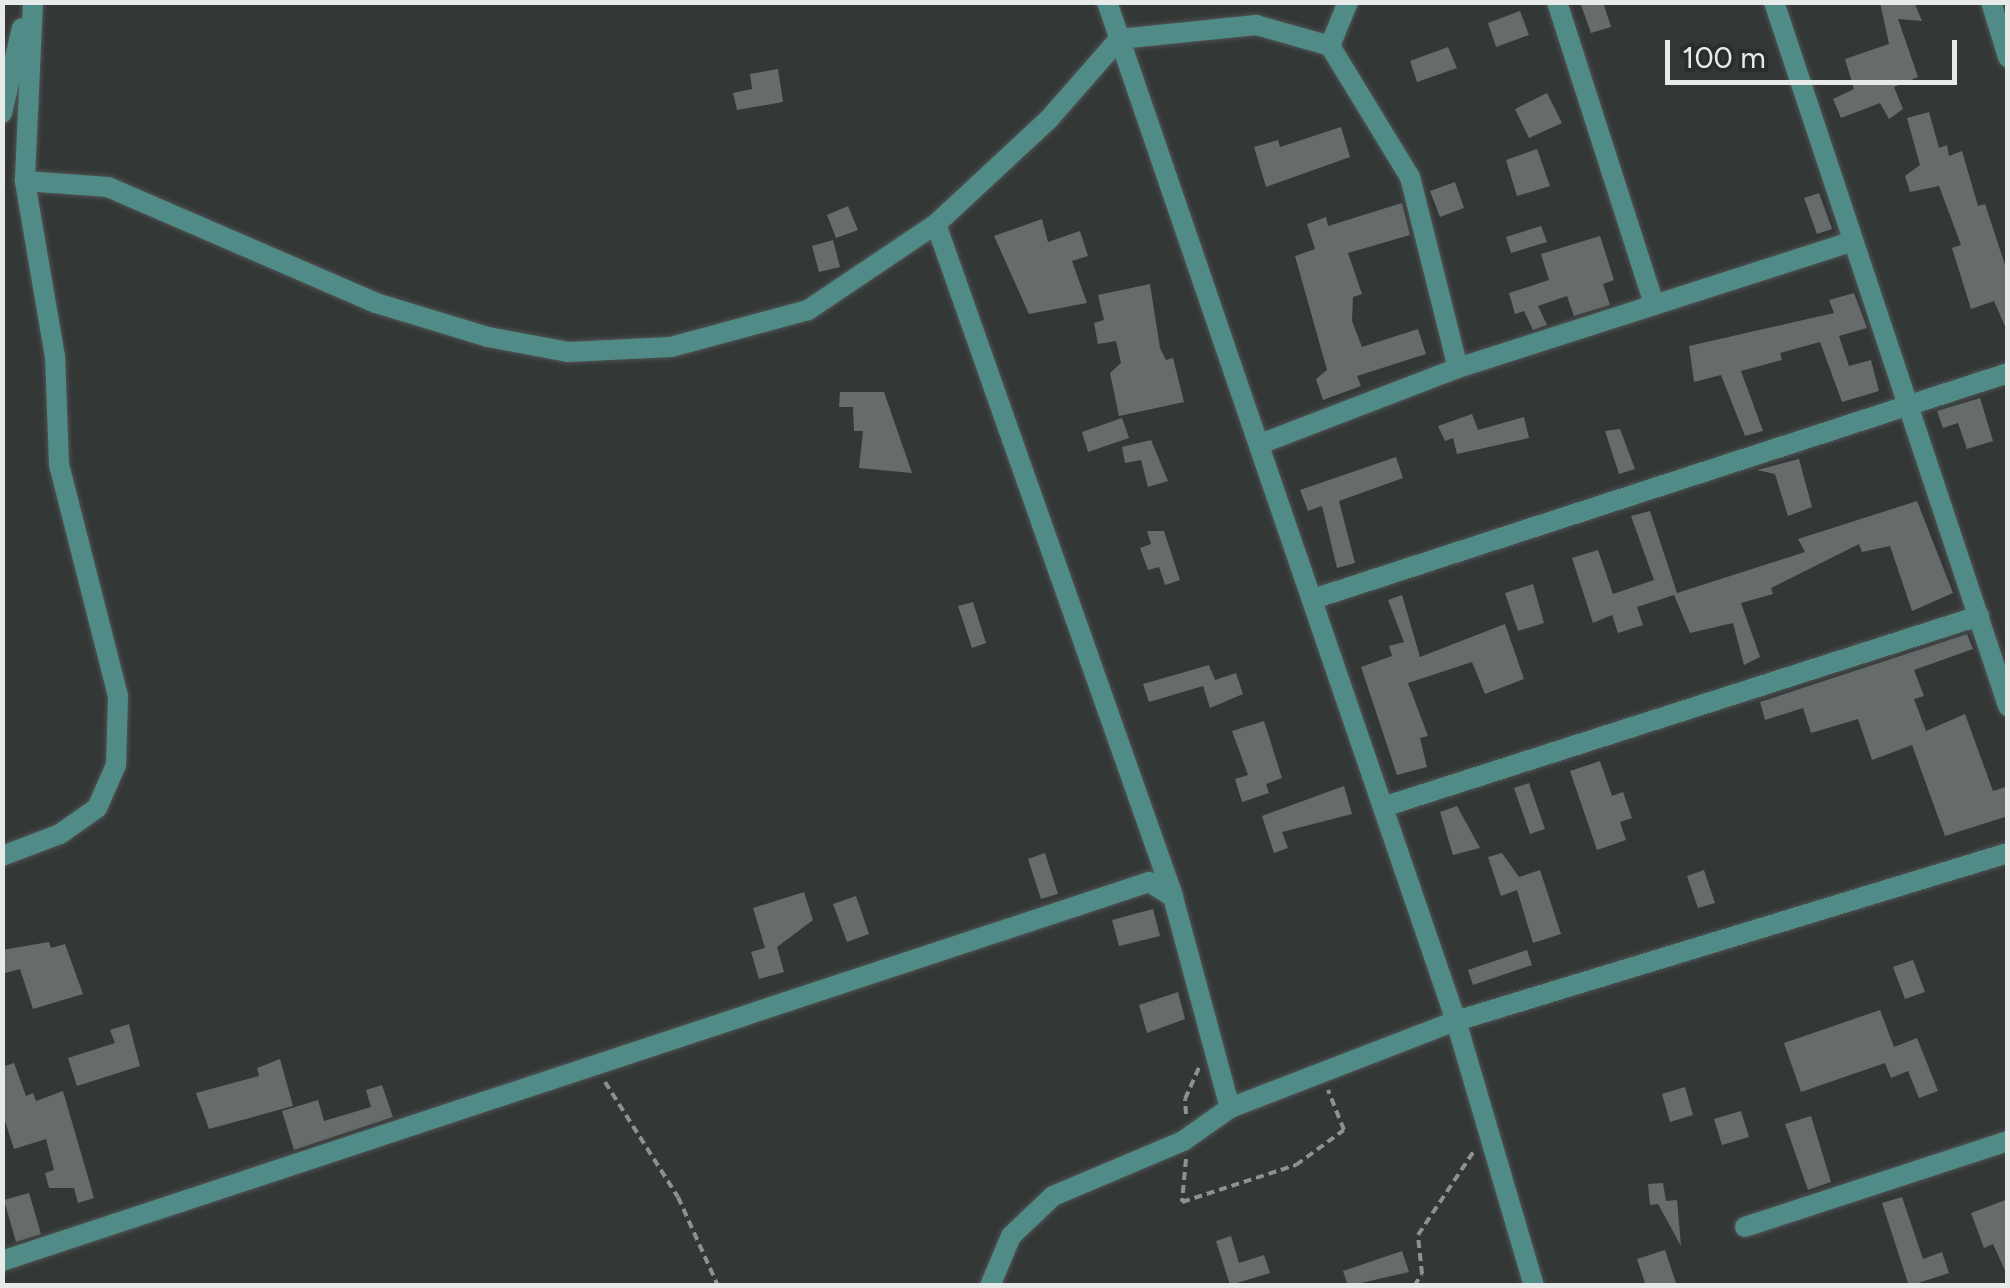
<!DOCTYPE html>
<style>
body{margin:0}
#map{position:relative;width:2010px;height:1288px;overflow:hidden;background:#333837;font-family:Figtree,sans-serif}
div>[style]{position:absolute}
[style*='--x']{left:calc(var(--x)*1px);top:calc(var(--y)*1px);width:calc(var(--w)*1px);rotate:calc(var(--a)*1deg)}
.building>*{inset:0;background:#666b6b}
.path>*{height:4px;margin-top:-2px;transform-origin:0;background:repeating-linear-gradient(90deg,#8d9190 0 8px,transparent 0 13px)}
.roads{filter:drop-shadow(0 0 2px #505453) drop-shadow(0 0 2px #505453)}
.street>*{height:20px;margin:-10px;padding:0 10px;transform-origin:10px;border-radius:10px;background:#518b87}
span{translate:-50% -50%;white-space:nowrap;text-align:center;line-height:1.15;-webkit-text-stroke:9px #292e2d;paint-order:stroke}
.frame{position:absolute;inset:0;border:5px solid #e6eae9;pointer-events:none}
.scale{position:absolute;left:1665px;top:40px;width:292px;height:45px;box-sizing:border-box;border:5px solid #e6eae9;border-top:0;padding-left:12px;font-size:30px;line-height:35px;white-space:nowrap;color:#e6eae9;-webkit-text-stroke:8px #292e2d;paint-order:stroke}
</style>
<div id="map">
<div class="building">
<i style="clip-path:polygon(1580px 2px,1603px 2px,1611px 27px,1591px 33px)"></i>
<i style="clip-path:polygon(1880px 2px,1914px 2px,1922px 21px,1898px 19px,1918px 77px,1894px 87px,1903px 109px,1889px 119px,1880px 103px,1841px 118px,1833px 99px,1854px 89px,1845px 59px,1889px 44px)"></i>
<i style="clip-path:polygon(1520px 11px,1529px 35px,1496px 47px,1488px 23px)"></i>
<i style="clip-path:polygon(1448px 47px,1457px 68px,1417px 82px,1410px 61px)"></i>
<i style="clip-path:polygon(778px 69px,783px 102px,737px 110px,733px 93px,752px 89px,750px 74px)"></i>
<i style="clip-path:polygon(1547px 93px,1562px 123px,1529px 138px,1515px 109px)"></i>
<i style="clip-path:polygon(1929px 112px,1939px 148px,1947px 145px,1949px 156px,1962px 151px,1978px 206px,1985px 204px,2008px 274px,2008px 333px,1994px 301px,1971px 309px,1952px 248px,1961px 245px,1939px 186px,1910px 192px,1905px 176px,1920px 165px,1907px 118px)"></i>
<i style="clip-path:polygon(1341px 127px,1350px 157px,1266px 187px,1254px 147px,1278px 140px,1280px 147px)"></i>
<i style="clip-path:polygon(1537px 149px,1550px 186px,1517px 196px,1506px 160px)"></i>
<i style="clip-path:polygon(1455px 182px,1464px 208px,1440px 217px,1430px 191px)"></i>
<i style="clip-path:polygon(1819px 193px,1832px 229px,1817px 234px,1804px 198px)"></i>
<i style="clip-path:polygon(1402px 203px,1410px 235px,1348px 253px,1362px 294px,1353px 297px,1352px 321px,1362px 347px,1418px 329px,1426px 354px,1357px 376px,1361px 386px,1323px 400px,1316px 379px,1327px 370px,1295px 256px,1315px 249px,1307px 224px,1326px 217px,1328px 226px)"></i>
<i style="clip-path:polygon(848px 206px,858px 230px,836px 238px,827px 215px)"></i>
<i style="clip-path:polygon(1042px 219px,1048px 242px,1080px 231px,1088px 256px,1072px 261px,1087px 303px,1029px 314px,994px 236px)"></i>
<i style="clip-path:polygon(1541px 226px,1547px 242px,1511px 253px,1506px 237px)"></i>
<i style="clip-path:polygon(1600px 236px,1614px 280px,1603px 284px,1610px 305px,1574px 316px,1567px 296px,1538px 306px,1547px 325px,1533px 330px,1524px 311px,1515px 314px,1509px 293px,1549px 280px,1541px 254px)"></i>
<i style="clip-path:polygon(833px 240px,840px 267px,819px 272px,812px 246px)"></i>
<i style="clip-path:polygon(1150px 284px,1160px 348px,1166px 360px,1173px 358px,1184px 402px,1119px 416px,1110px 373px,1121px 363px,1116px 341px,1098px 344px,1094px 323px,1104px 320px,1098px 295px)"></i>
<i style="clip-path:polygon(1854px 293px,1867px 328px,1839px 336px,1849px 366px,1871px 360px,1879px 391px,1842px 402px,1820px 342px,1780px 353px,1782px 360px,1741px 371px,1763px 431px,1745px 436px,1721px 375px,1694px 382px,1689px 346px,1834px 313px,1829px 300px)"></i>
<i style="clip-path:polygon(840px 392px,884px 392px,912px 473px,859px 468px,863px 431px,854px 431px,853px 407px,839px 407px)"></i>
<i style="clip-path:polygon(1980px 398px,1993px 441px,1967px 449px,1958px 423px,1943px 428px,1937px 411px)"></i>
<i style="clip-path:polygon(1472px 414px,1478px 430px,1524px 417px,1529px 438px,1457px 454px,1453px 438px,1445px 441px,1438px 426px)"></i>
<i style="clip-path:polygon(1122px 418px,1129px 438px,1088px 452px,1082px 432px)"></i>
<i style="clip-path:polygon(1620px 429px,1635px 469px,1619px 474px,1605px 431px)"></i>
<i style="clip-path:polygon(1151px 440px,1168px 481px,1148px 487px,1141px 460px,1125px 463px,1122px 447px)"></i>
<i style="clip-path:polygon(1396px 457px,1403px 478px,1339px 501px,1355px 563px,1337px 568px,1322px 506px,1308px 511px,1300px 490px)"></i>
<i style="clip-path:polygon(1799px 459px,1812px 507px,1788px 516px,1775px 474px,1757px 470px)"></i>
<i style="clip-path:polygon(1917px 501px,1953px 593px,1912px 611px,1890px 546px,1862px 552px,1859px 544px,1771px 588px,1773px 594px,1741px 603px,1760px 657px,1744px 665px,1733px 623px,1690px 633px,1674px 595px,1637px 607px,1643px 625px,1618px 633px,1612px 615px,1593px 623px,1572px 558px,1598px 550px,1613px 594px,1654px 580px,1631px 516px,1650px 511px,1677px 593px,1805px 552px,1798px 539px)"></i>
<i style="clip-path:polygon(1147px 531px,1164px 531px,1180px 580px,1165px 585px,1159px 567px,1148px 570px,1140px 548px,1151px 544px)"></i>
<i style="clip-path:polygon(1533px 584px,1544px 623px,1518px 631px,1505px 593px)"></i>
<i style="clip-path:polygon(1402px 595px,1420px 657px,1505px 624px,1524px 679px,1485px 694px,1472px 662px,1408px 683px,1428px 736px,1420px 738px,1427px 767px,1397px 775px,1361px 667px,1392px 656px,1389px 646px,1404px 642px,1388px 600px)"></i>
<i style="clip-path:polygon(973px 602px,986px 643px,972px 648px,958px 606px)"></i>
<i style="clip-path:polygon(1967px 634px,1973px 649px,1914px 670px,1924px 696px,1914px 699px,1926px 731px,1965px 714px,1993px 791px,2008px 786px,2008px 816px,1945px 836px,1912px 745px,1872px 760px,1858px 719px,1811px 733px,1803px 708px,1765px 720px,1760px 702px)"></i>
<i style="clip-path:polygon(1209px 665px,1215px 680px,1236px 673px,1243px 694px,1210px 708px,1203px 686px,1149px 702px,1143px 684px)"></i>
<i style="clip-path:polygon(1264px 721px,1282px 778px,1266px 784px,1269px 793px,1242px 802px,1235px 779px,1248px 775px,1232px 731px)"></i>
<i style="clip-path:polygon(1600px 761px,1612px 796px,1623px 792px,1632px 818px,1620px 822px,1626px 840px,1597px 850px,1570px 771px)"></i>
<i style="clip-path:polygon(1529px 783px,1545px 829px,1530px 834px,1514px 788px)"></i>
<i style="clip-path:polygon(1344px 786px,1352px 814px,1282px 832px,1288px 848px,1274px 853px,1262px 816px)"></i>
<i style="clip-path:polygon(1457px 806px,1480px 848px,1453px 855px,1440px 812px)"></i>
<i style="clip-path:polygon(1045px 853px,1058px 894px,1041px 899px,1028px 859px)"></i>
<i style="clip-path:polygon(1502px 853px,1519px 877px,1540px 870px,1561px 934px,1533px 943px,1517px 890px,1501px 896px,1488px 857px)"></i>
<i style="clip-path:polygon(1704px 870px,1715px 903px,1698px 908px,1687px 876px)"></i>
<i style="clip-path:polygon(804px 892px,813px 920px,777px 947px,784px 972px,759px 979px,751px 952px,765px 948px,753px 908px)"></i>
<i style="clip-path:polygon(856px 896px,869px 934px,847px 942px,833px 904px)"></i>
<i style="clip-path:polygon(1153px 909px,1160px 936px,1119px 946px,1112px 920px)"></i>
<i style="clip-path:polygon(49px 942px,51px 948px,65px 944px,83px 994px,33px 1009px,20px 969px,2px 974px,2px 950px)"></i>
<i style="clip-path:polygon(1527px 950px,1532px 965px,1473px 985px,1468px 970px)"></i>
<i style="clip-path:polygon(1913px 960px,1925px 992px,1905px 999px,1893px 967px)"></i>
<i style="clip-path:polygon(1178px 992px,1185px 1019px,1147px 1033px,1139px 1005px)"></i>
<i style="clip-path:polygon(1880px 1010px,1894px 1047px,1917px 1038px,1938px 1091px,1919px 1098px,1908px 1071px,1891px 1078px,1885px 1063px,1801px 1092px,1784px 1043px)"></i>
<i style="clip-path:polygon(129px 1024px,140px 1066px,77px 1086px,68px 1058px,115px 1043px,110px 1030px)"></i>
<i style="clip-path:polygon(280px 1059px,293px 1106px,209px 1129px,196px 1093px,259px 1076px,257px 1068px)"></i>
<i style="clip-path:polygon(14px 1063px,26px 1096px,33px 1093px,36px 1101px,63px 1091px,94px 1198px,78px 1203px,74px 1188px,49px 1188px,45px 1173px,54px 1170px,46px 1139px,14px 1149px,2px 1112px,2px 1067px)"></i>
<i style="clip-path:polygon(382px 1085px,393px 1117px,294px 1150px,282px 1111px,318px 1100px,324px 1121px,371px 1107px,366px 1090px)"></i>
<i style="clip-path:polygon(1685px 1087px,1693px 1115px,1670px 1122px,1662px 1094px)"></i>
<i style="clip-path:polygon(1741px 1111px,1749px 1137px,1722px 1145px,1714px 1119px)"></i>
<i style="clip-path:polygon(1811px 1116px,1831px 1182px,1808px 1190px,1785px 1124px)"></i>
<i style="clip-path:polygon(1663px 1183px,1666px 1201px,1677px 1200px,1681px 1246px,1658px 1204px,1650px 1205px,1648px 1184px)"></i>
<i style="clip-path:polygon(29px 1193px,41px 1234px,16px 1242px,4px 1200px)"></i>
<i style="clip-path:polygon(1902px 1197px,1923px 1259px,1942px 1252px,1949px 1273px,1909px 1286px,1882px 1203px)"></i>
<i style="clip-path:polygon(2008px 1199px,2008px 1277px,1993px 1244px,1984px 1248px,1971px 1213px)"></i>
<i style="clip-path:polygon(1231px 1236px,1239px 1263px,1264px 1255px,1270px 1273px,1230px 1285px,1216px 1241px)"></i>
<i style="clip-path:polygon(1665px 1250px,1677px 1286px,1646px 1286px,1637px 1259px)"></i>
<i style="clip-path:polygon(1402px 1251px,1409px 1272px,1348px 1286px,1343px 1271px)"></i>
</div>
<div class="path">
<i style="--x:605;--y:1082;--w:136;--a:57.6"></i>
<i style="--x:678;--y:1197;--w:98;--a:65.8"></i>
<i style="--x:1186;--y:1114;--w:15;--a:-94"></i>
<i style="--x:1185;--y:1099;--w:35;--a:-66"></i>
<i style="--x:1186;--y:1159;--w:43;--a:95.3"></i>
<i style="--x:1182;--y:1202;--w:120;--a:-18"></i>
<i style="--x:1296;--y:1165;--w:59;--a:-36.1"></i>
<i style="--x:1344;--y:1130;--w:43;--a:-111.8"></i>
<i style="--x:1414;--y:1286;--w:14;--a:-56"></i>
<i style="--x:1422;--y:1274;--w:39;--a:-96"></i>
<i style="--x:1418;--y:1235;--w:101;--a:-56.3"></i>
</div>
<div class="roads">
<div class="street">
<i style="--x:33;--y:2;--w:179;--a:92.6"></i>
<i style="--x:25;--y:181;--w:83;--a:4.1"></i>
<i style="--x:108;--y:187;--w:292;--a:23.4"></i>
<i style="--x:376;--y:303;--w:117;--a:16.9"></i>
<i style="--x:488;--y:337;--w:81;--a:10.6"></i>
<i style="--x:568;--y:352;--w:103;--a:-2.8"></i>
<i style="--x:671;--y:347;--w:142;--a:-15.1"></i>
<i style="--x:808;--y:310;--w:154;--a:-33.9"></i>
<i style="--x:936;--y:224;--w:154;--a:-42.9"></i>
<i style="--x:1049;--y:119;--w:106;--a:-48.8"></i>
<i style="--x:1119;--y:39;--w:138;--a:-5.8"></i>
<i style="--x:1256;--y:25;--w:77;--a:15.8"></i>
<i style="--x:1330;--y:46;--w:48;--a:-67.8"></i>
<i style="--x:1107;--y:2;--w:1077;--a:71.09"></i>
<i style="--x:1456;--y:1021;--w:276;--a:73.6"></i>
<i style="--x:1557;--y:2;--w:318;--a:72.2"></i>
<i style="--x:1774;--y:2;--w:742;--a:71.61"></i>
<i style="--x:1991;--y:2;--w:58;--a:72.8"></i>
<i style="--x:1330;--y:46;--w:153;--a:58.6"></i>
<i style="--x:1410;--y:177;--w:197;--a:75.9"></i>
<i style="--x:2;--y:113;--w:87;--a:-76.8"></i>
<i style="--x:936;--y:224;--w:713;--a:70.57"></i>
<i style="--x:1260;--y:444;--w:212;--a:-21"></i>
<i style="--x:1458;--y:368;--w:413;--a:-17.8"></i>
<i style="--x:1313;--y:599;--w:731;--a:-18.01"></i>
<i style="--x:1383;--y:807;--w:626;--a:-17.77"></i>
<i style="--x:2;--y:856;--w:62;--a:-20.8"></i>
<i style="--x:60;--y:834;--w:45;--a:-35.1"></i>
<i style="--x:97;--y:808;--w:47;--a:-66.2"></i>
<i style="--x:116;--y:765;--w:69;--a:-88.3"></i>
<i style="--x:118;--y:696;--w:239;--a:-104.3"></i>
<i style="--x:59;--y:464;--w:107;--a:-92.1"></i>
<i style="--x:55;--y:357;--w:179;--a:-99.7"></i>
<i style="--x:1745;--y:1227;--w:277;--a:-18.1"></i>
<i style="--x:2;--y:1261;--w:1208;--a:-18.28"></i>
<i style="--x:1149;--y:882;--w:28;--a:32"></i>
<i style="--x:1173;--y:897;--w:219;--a:74.9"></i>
<i style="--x:1230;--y:1108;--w:242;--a:-21.1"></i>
<i style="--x:1456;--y:1021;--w:577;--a:-16.93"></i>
<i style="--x:990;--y:1286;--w:54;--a:-67.2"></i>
<i style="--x:1011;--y:1236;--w:58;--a:-43.6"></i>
<i style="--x:1053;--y:1196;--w:141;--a:-22.9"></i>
<i style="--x:1183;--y:1141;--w:57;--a:-35.1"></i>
</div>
</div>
<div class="frame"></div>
<div class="scale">100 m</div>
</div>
